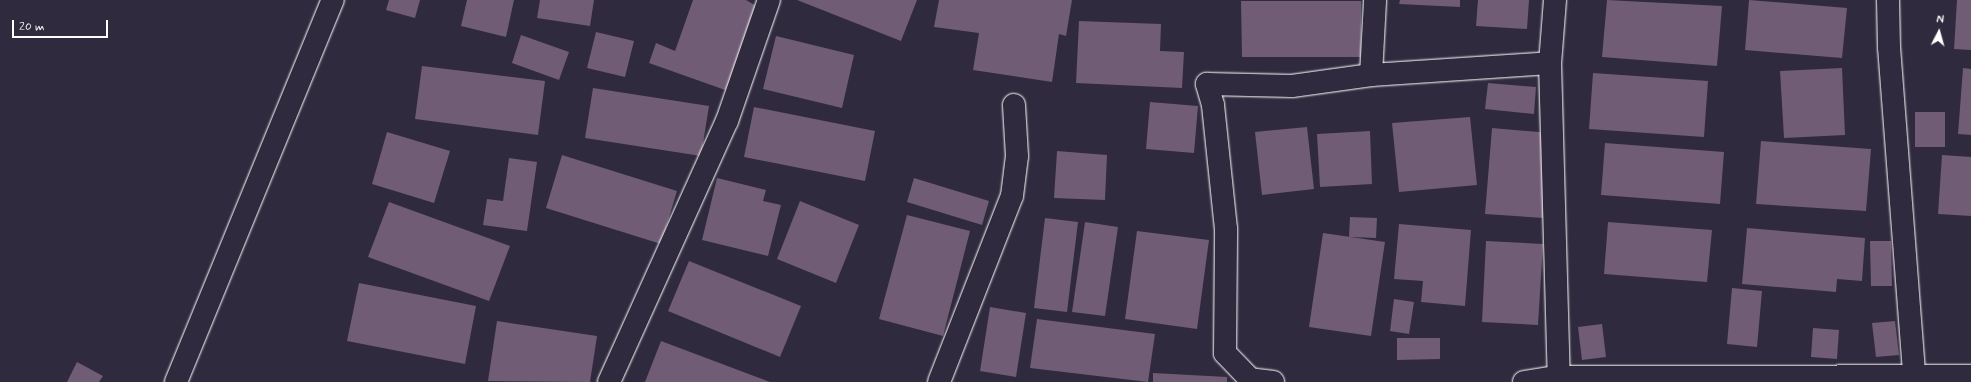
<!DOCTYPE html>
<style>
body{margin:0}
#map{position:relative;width:1971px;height:382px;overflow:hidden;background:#2f2a3d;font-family:Mynerve,sans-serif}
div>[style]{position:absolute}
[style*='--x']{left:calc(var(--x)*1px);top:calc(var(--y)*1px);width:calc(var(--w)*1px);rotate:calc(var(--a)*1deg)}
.building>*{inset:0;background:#705c74}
.roads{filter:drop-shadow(0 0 1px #fff) drop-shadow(0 0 1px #fff)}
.street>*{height:22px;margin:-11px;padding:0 11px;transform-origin:11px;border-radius:11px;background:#2f2a3d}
span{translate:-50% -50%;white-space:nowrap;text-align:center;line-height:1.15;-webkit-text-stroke:3px #2f2a3d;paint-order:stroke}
.north{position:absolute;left:1919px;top:12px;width:40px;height:40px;-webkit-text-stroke:3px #2f2a3d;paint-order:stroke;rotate:6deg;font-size:11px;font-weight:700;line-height:16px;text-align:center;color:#fff}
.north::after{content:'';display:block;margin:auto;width:14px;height:18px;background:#fff;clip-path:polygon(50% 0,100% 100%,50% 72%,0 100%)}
.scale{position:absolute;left:12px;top:20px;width:96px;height:18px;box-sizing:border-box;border:2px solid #fff;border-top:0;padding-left:5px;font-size:12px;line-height:14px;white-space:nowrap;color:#fff;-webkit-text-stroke:3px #2f2a3d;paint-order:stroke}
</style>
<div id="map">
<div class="building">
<i style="clip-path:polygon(389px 0,420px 0,415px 18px,386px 10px)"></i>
<i style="clip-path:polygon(467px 0,514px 0,506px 37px,461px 26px)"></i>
<i style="clip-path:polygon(540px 0,594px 0,590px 26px,537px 18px)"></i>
<i style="clip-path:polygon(693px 0,746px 0,758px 7px,728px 91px,649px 63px,656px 43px,675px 51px)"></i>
<i style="clip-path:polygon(797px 0,917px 0,901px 41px)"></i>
<i style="clip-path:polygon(939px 0,1072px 0,1066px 36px,1059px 34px,1052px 82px,973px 70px,979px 33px,934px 27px)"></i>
<i style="clip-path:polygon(1400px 0,1460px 0,1460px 7px,1399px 4px)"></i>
<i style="clip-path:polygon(1478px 0,1529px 0,1527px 29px,1476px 26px)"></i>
<i style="clip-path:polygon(1607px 0,1722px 6px,1717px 66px,1602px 57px)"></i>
<i style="clip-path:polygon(1749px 0,1847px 8px,1842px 58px,1745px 50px)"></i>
<i style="clip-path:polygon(1957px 0,1971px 0,1971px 50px,1954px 49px)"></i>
<i style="clip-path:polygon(1241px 1px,1361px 1px,1361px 57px,1242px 57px)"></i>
<i style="clip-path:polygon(1079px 21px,1161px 24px,1160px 51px,1184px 52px,1182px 88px,1076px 83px)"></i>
<i style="clip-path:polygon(596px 32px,634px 41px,625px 77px,587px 68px)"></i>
<i style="clip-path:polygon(521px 35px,569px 52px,559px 80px,512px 63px)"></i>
<i style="clip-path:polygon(776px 36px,854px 55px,842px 108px,763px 89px)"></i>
<i style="clip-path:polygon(422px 66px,545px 81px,538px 135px,415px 119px)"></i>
<i style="clip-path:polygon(1842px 68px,1845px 135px,1784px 138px,1780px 71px)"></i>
<i style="clip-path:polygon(1963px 68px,1971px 69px,1971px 135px,1958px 134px)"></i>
<i style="clip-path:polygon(1593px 73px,1708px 81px,1704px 137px,1589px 129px)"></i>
<i style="clip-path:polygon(1488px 83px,1536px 87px,1534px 114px,1485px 109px)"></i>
<i style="clip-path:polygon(593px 88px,709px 106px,701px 156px,585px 138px)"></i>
<i style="clip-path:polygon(1150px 102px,1198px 106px,1194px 153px,1146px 149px)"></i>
<i style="clip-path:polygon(754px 107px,875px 131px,865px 181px,744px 157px)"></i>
<i style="clip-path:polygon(1915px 112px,1945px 112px,1945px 147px,1915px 147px)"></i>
<i style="clip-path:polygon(1470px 117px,1477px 185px,1399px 192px,1392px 123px)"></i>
<i style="clip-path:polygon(1307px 127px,1314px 189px,1262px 195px,1255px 132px)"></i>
<i style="clip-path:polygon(1492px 128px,1551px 133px,1544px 218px,1485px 214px)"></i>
<i style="clip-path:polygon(1370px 131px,1372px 184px,1320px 187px,1317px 134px)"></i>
<i style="clip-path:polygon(387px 132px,450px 151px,434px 203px,372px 184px)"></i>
<i style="clip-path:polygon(1761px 141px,1871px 149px,1866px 211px,1756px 204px)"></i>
<i style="clip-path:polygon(1605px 143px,1724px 152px,1720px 204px,1601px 195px)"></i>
<i style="clip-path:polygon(1057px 151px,1107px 155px,1105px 200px,1054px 198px)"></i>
<i style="clip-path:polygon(562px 155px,677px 191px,661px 244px,546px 208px)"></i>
<i style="clip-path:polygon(1942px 155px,1971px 157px,1971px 216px,1938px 214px)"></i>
<i style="clip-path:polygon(509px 158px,537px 162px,527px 231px,483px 225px,487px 199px,503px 201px)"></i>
<i style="clip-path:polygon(717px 178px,766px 190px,763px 201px,781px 205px,768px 256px,702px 240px)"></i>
<i style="clip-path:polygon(914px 178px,989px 201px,982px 225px,907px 202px)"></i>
<i style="clip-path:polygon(800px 201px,859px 225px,836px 283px,777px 259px)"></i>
<i style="clip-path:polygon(389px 202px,510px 246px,489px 301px,368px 257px)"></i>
<i style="clip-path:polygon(907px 215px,970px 231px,943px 336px,879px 319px)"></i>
<i style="clip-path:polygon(1350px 217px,1377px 218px,1376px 238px,1349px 237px)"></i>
<i style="clip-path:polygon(1045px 218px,1078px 222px,1067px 312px,1034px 308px)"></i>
<i style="clip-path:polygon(1085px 222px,1118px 227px,1105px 316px,1072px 312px)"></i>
<i style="clip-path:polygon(1608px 222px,1712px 230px,1707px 282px,1604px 274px)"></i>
<i style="clip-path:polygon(1399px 224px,1471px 230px,1465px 306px,1421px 302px,1423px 281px,1394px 279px)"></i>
<i style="clip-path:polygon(1747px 228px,1865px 238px,1862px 281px,1837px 279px,1836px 292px,1742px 284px)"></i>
<i style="clip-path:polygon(1137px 231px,1209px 240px,1197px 329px,1125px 319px)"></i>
<i style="clip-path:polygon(1323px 233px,1385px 242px,1371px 336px,1309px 327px)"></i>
<i style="clip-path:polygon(1486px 241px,1543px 244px,1538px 325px,1482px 322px)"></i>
<i style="clip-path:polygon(1870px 241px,1891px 241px,1892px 286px,1871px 286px)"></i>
<i style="clip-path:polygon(689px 261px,801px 306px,780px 357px,668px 311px)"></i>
<i style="clip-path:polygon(359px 283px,476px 306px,465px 364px,347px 341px)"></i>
<i style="clip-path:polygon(1732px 288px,1762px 291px,1757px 347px,1727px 344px)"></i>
<i style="clip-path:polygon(1394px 299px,1414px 302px,1409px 334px,1390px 331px)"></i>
<i style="clip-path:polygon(990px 307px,1026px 313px,1016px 377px,980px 371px)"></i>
<i style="clip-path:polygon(1037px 319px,1155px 334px,1148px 382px,1030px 368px)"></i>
<i style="clip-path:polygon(497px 321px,597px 336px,590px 382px,488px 381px)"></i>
<i style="clip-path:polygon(1895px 321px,1899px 355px,1876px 357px,1872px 323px)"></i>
<i style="clip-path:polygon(1602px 324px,1606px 357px,1582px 360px,1578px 327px)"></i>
<i style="clip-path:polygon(1813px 328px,1839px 330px,1837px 359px,1811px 357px)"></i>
<i style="clip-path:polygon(1397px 338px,1440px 338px,1440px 359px,1397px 360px)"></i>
<i style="clip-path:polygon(661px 341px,770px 382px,645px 382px)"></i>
<i style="clip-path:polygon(77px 362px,103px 376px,99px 382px,67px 382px)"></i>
<i style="clip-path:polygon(1153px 373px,1227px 377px,1227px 382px,1153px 382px)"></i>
</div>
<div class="roads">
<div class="street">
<i style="--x:1555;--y:0;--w:63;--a:94.5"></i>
<i style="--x:1550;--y:63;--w:319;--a:88.4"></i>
<i style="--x:1888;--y:0;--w:47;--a:88.8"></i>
<i style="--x:1889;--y:47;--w:336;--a:85.6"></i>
<i style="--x:1371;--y:75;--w:75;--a:-86.9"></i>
<i style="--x:176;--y:382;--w:413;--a:-67.7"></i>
<i style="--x:609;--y:382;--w:286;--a:-65.7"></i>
<i style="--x:727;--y:121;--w:128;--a:-70.9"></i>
<i style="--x:939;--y:382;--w:200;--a:-68.6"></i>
<i style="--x:1012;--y:196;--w:40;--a:-82.9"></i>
<i style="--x:1017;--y:156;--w:51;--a:-93.4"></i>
<i style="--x:1273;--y:382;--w:23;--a:-173"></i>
<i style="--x:1250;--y:379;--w:36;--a:-134"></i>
<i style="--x:1225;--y:353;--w:124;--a:-89.5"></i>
<i style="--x:1226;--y:229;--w:125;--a:-96"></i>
<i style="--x:1213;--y:105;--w:22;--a:-106"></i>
<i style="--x:1207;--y:84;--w:85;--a:1.3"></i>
<i style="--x:1292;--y:86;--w:80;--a:-7.9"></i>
<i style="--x:1371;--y:75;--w:179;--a:-3.8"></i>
<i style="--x:1524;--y:382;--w:33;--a:-9"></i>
<i style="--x:1557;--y:377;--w:414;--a:-0.1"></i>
</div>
</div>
<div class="north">N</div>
<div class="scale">20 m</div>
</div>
